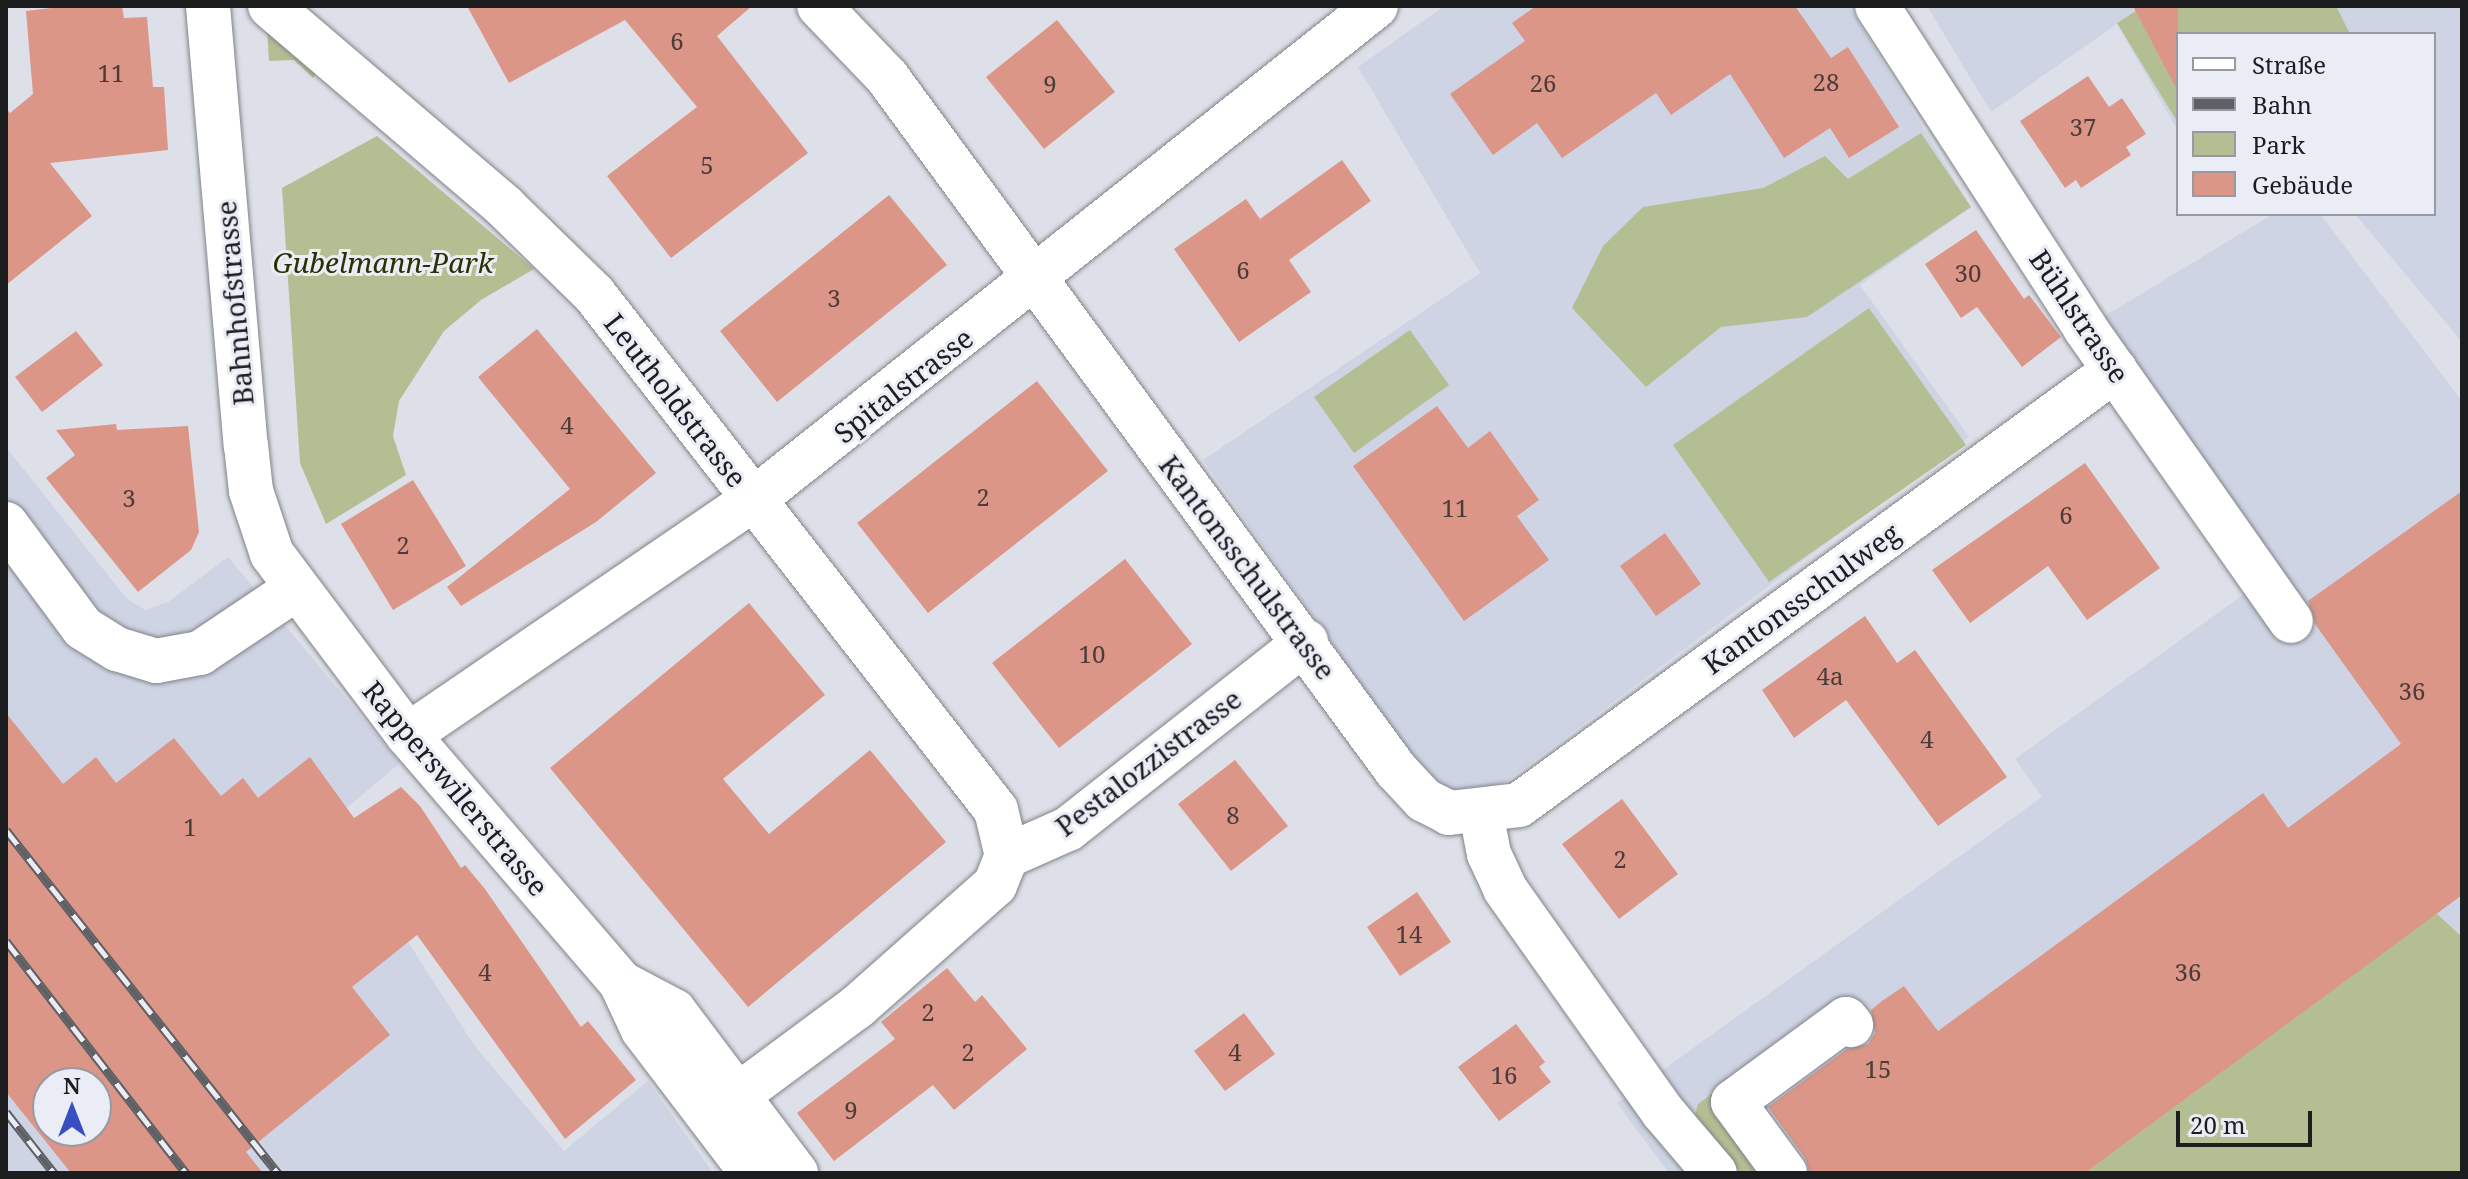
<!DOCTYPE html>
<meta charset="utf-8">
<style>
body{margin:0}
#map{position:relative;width:2468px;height:1179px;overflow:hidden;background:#dde0e8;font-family:"Noto Serif",serif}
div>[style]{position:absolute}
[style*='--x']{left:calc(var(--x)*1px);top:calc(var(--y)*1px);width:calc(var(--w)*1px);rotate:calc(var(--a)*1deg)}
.built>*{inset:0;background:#ced4e3}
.green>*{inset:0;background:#b3bf92}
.building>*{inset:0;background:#dc9687}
.roads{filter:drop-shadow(0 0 2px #80838a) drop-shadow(0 0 2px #80838a)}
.street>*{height:44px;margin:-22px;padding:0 22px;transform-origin:22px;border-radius:22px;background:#fff}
.secondary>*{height:44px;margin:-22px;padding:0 22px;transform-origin:22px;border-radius:22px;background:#fff}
.rail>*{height:9px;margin-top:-4.5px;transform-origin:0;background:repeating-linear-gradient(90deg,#eaedf6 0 18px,#5d6064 0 36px);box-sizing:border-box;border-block:2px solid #5d6064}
span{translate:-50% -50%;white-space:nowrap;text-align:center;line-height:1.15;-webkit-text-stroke:6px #eaedf6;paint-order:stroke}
.number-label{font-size:24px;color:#4b3b39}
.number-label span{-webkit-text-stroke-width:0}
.park-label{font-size:28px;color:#283200;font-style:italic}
.street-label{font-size:28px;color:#1b1d1f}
.frame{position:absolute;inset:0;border:8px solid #1b1d1f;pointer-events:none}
.legend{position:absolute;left:2176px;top:32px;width:260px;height:184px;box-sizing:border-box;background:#eaedf6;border:2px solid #979aa0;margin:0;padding:10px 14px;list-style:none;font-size:24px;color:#1b1d1f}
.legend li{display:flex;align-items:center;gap:16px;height:40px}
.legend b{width:40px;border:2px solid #979aa0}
.north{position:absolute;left:32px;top:1067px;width:80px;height:80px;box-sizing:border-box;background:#eaedf6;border:2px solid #979aa0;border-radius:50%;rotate:0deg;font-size:22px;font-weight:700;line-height:32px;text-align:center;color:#1b1d1f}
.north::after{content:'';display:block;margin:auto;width:28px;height:36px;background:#374fc1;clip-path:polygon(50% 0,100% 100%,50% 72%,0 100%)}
.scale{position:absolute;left:2176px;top:1111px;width:136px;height:36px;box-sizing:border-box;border:4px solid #1b1d1f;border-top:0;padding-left:10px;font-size:24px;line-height:28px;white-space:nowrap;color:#1b1d1f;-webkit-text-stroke:6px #eaedf6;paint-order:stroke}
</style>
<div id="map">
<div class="built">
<i style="clip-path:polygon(1444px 6px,1849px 6px,1971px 207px,1860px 285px,1969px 437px,1507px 781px,1477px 790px,1450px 789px,1424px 774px,1203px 460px,1480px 273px,1358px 67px)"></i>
<i style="clip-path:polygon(1927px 6px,2462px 6px,2462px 342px,2355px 214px,2434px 214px,2434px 34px,2178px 34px,2178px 131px,2117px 24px,1991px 112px)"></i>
<i style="clip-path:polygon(2273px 214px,2320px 214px,2462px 401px,2462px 1173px,1669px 1173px,1617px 1103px,2042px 797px,2015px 759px,2251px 589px,2085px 328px)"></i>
<i style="clip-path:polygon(evenodd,6px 447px,127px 599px,146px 610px,168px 602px,228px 557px,400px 763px,331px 821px,474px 1045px,564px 1151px,648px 1081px,713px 1173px,6px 1173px,6px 447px,48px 1083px,96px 1083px,96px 1131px,48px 1131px,48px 1083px)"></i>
</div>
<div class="green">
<i style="clip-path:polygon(2144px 6px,2336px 6px,2350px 34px,2178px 34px,2178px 123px,2117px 23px)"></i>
<i style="clip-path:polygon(266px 15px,321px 68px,313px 78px,294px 60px,269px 61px)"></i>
<i style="clip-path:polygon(1921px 133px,1971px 207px,1807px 317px,1721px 327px,1646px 387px,1572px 308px,1603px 246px,1643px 207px,1763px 188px,1825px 156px,1848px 179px)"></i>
<i style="clip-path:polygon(377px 136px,534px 269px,481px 300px,444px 331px,399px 401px,393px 436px,406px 475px,326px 524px,300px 463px,282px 188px)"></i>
<i style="clip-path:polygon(1869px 308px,1966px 445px,1769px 582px,1673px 445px)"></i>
<i style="clip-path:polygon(1410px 330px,1449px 385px,1354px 453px,1314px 397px)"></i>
<i style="clip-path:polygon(2436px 913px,2462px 937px,2462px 1173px,2085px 1173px)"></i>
<i style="clip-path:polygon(1825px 1010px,1733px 1102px,1785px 1173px,1742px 1173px,1694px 1120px,1698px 1104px)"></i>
</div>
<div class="building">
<i style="clip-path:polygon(68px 6px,122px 6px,124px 18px,147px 17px,153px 87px,164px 87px,168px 150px,50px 163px,92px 216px,6px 285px,6px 108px,10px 113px,33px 94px,26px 11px)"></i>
<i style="clip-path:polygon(467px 6px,752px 6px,717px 36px,808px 153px,671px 258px,607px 176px,697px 107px,625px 20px,509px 83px)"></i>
<i style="clip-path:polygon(1536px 6px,1795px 6px,1831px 58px,1848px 47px,1899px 127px,1849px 158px,1830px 128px,1784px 158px,1730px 74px,1671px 115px,1656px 93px,1562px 158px,1537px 123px,1493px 155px,1450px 94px,1525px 41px,1512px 23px)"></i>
<i style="clip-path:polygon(2133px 6px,2178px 6px,2178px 92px)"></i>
<i style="clip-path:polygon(1057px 20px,1115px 92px,1044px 149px,986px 77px)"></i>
<i style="clip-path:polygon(2088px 76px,2109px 107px,2122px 98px,2146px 134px,2126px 147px,2131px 155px,2081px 188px,2076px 180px,2065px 188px,2020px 121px)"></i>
<i style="clip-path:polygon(1342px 160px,1371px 201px,1289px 260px,1311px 292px,1239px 342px,1174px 249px,1246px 199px,1260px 219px)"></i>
<i style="clip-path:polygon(889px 195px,947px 265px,777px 402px,720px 331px)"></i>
<i style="clip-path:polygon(1976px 230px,2024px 299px,2029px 295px,2061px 337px,2022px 367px,1977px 307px,1961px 318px,1925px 264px)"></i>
<i style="clip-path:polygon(537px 329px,656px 473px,596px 522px,461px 606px,447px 587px,570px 489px,478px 377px)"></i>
<i style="clip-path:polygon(76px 331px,103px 365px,42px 412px,15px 377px)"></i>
<i style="clip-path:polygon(1037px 381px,1108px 471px,928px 613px,857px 523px)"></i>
<i style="clip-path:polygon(1437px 406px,1468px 448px,1490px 431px,1539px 500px,1517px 516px,1549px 560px,1464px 621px,1353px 466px)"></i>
<i style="clip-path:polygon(116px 424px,117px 430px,188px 426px,199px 532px,191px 550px,138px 592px,46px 478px,75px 455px,56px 430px)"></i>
<i style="clip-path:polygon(2085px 463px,2160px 568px,2087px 620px,2048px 566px,1970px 623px,1932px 570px)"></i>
<i style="clip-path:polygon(413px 480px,466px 566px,393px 610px,341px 524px)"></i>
<i style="clip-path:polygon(2462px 491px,2462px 895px,2085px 1173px,1810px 1173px,1805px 1158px,1768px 1107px,1847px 1049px,1868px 1044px,1875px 1033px,1871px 1010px,1882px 1001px,1904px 986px,1938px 1031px,2263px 793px,2288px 828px,2401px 744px,2315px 624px,2308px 601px)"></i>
<i style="clip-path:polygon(1665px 533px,1701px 584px,1656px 616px,1620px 566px)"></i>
<i style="clip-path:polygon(1125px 559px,1192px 644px,1059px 748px,992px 663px)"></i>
<i style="clip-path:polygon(749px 603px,825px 695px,723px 779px,769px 834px,870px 750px,946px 842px,748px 1007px,550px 768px)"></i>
<i style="clip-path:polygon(1865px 616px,1897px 663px,1915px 650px,2007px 777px,1938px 826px,1846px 700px,1794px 738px,1762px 690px)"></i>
<i style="clip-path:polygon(evenodd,6px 713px,63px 784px,96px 757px,116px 783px,174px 738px,221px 796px,243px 778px,258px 798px,310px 757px,354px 818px,401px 787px,420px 806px,461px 868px,465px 865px,485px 889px,581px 1027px,588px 1021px,636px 1080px,565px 1139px,417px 935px,352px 987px,390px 1035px,246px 1152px,263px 1173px,71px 1173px,6px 1092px,6px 713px,48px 1083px,96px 1083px,96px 1131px,48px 1131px,48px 1083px)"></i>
<i style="clip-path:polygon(1235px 760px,1288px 826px,1231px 871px,1178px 804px)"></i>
<i style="clip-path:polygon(1622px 799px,1678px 874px,1619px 919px,1562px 844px)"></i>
<i style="clip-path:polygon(1417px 892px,1451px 942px,1400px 976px,1367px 927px)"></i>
<i style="clip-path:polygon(947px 968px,975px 1002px,982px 995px,1027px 1049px,954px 1110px,933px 1085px,834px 1161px,797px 1113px,895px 1039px,881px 1022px)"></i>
<i style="clip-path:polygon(1244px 1013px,1275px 1054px,1225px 1091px,1194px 1051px)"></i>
<i style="clip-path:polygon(1516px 1024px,1545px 1062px,1539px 1067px,1551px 1082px,1499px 1121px,1458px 1067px)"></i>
</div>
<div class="roads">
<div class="street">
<i style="--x:270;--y:6;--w:309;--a:40.5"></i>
<i style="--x:505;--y:207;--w:124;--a:44.3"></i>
<i style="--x:594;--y:294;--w:654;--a:52.08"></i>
<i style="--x:996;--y:810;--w:47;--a:76.6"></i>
<i style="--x:819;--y:6;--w:98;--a:46.2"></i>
<i style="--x:887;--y:77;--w:860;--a:53.7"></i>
<i style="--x:1396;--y:770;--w:41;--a:47"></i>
<i style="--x:1424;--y:800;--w:28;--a:27"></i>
<i style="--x:1449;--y:813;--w:70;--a:-6.5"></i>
<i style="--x:1519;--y:805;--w:738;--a:-36.12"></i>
<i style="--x:1877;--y:6;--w:383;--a:57.1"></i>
<i style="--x:2085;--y:328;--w:358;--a:54.9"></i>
<i style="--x:6;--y:524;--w:129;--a:53.5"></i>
<i style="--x:83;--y:628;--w:40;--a:32"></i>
<i style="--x:117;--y:649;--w:41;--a:17.1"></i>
<i style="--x:156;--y:661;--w:45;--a:-10.3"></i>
<i style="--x:200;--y:653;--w:113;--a:-33.8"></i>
<i style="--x:1481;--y:813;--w:42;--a:79"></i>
<i style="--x:1489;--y:854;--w:38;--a:65"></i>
<i style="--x:1505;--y:889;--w:273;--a:54.7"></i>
<i style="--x:1663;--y:1112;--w:80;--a:49.6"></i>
<i style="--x:738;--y:1095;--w:148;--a:-36.5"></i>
<i style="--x:857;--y:1007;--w:184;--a:-41.5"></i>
<i style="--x:995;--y:885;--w:31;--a:-68"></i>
<i style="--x:1007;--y:856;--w:67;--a:-23.9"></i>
<i style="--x:1068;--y:829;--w:303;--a:-38.2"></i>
<i style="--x:1785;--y:1173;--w:88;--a:-126.2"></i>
<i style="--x:1733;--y:1102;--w:140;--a:-36.3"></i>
<i style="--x:1846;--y:1019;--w:8;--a:50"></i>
</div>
<div class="secondary">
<i style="--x:208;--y:6;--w:441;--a:85.1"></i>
<i style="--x:246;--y:445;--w:46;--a:83.8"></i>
<i style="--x:251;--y:491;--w:66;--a:71.6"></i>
<i style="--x:272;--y:554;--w:226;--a:53.1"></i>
<i style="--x:408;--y:735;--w:327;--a:49.3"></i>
<i style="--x:621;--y:983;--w:52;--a:64.9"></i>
<i style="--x:643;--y:1030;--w:180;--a:52.7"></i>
<i style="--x:408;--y:735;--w:417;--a:-34.3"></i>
<i style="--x:753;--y:500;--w:795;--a:-38.41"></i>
<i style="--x:621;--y:983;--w:60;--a:27.8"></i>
<i style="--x:674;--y:1011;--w:203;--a:53"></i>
</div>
</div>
<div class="rail">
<i style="--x:6;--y:830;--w:438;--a:51.6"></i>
<i style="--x:6;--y:941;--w:294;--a:52.2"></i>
<i style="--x:6;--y:1112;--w:78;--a:51.8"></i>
</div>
<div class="number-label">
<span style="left:677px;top:41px">6</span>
<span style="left:111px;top:73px">11</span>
<span style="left:1826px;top:82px">28</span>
<span style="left:1543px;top:83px">26</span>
<span style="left:1050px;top:84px">9</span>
<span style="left:2083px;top:127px">37</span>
<span style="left:707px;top:165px">5</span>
<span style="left:1243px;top:270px">6</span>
<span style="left:1968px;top:273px">30</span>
<span style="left:834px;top:298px">3</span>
<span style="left:567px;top:425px">4</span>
<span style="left:983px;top:497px">2</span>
<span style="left:129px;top:498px">3</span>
<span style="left:1455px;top:508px">11</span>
<span style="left:2066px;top:515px">6</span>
<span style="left:403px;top:545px">2</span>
<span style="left:1092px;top:654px">10</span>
<span style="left:1830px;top:676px">4a</span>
<span style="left:2412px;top:691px">36</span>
<span style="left:1927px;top:739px">4</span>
<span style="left:1233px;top:815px">8</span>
<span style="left:190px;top:827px">1</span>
<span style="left:1620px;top:859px">2</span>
<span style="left:1409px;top:934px">14</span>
<span style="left:485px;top:972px">4</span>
<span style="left:2188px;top:972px">36</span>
<span style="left:928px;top:1012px">2</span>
<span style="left:968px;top:1052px">2</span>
<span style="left:1235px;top:1052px">4</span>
<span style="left:1878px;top:1069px">15</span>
<span style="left:1504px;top:1075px">16</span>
<span style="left:851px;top:1110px">9</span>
</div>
<div class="park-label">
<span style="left:383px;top:262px">Gubelmann-Park</span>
</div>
<div class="street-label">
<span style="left:234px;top:303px;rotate:-95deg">Bahnhofstrasse</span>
<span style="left:2080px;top:316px;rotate:56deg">Bühlstrasse</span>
<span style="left:903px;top:385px;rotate:-38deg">Spitalstrasse</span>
<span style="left:676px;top:400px;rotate:52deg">Leutholdstrasse</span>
<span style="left:1248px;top:567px;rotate:53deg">Kantonsschulstrasse</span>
<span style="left:1801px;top:598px;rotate:-36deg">Kantonsschulweg</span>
<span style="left:1148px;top:762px;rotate:-37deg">Pestalozzistrasse</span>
<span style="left:456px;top:788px;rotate:50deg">Rapperswilerstrasse</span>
</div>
<div class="frame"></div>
<ul class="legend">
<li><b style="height:10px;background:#fff"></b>Straße</li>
<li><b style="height:10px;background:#5d6064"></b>Bahn</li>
<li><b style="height:22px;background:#b3bf92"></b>Park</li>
<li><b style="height:22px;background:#dc9687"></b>Gebäude</li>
</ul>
<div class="north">N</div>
<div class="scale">20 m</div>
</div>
